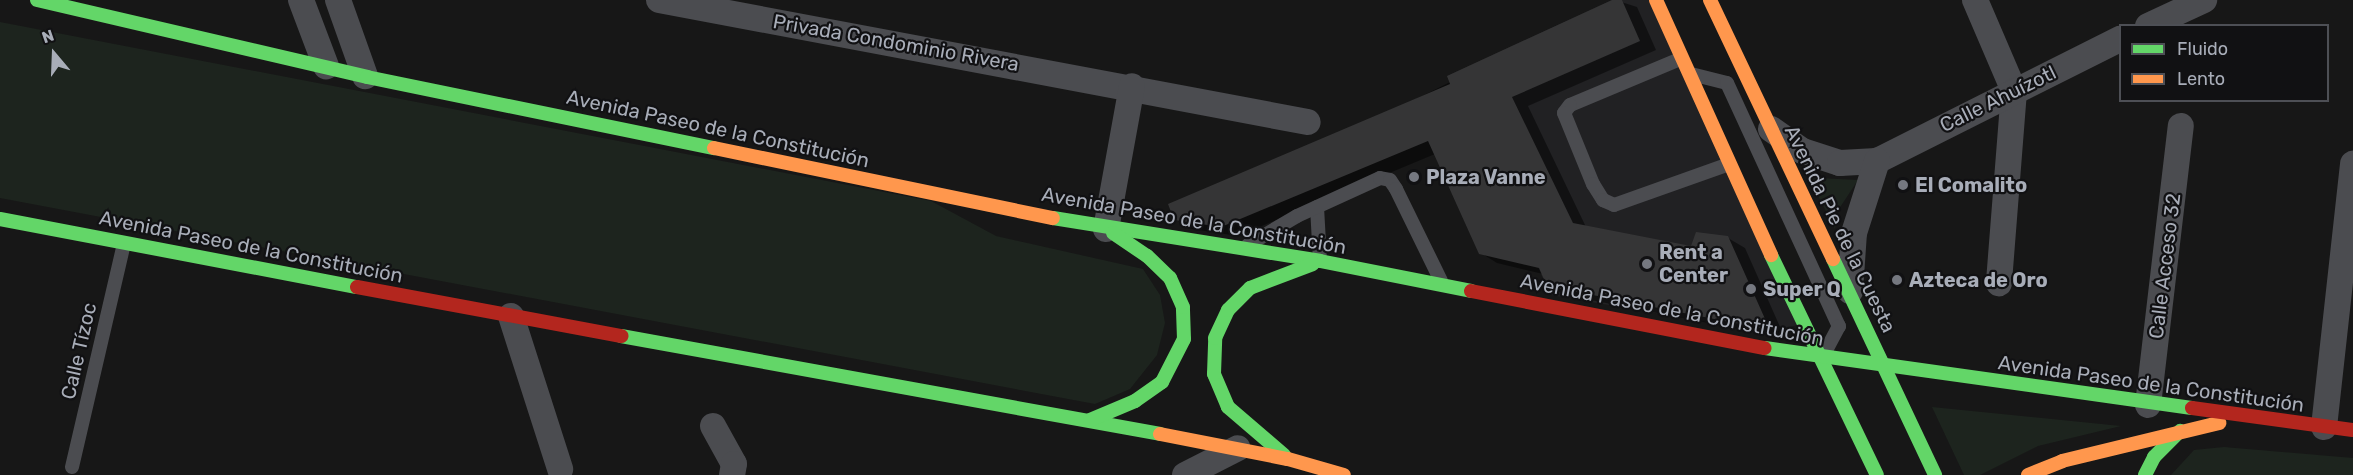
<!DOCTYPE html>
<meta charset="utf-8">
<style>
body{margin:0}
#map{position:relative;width:2353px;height:475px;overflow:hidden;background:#171717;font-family:Rubik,sans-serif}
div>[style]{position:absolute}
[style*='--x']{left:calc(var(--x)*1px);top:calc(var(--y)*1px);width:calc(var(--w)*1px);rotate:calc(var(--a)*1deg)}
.built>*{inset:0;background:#212123}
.green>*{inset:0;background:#1d241e}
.shadow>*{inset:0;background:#0007}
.building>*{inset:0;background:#353536}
.lane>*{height:14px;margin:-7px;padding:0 7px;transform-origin:7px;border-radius:7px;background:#4b4c50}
.street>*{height:26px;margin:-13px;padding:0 13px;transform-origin:13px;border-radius:13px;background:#4b4c50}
.fast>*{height:14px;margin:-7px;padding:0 7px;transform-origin:7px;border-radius:7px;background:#63d668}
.slow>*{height:14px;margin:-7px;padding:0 7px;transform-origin:7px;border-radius:7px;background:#ff974d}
.jam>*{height:14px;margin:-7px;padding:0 7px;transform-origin:7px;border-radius:7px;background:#b3261e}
.dots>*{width:16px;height:16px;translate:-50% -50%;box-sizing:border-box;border:3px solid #111113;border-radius:50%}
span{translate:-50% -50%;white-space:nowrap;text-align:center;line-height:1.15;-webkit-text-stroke:4.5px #111113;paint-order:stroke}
.street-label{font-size:20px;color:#a8adb8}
.poi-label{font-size:20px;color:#a8adb8;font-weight:700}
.left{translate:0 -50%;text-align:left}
.legend{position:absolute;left:2119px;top:24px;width:210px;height:78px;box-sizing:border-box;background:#111113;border:2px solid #4d4f55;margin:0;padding:8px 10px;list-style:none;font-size:18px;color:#a8adb8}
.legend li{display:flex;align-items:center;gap:12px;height:30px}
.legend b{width:30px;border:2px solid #4d4f55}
.north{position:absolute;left:24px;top:24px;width:60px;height:60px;-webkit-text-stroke:4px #111113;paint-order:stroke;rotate:341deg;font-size:16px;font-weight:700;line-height:24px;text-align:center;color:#a8adb8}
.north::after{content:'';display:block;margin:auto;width:21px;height:27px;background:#a8adb8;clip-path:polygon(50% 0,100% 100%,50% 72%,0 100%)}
</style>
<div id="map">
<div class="built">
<i style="clip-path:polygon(1612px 0,1649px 0,1797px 325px,1771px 333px,1551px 295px,1447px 76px)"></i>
</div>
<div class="green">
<i style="clip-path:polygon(0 22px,931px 201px,996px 236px,1143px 269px,1160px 295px,1165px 323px,1157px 355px,1130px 389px,1095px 404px,0 198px)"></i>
<i style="clip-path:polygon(1804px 168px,1819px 178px,1858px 180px,1837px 212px,1835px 229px)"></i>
<i style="clip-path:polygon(1932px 407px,2121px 426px,2038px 446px,1980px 475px,1964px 475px)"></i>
<i style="clip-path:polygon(2224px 447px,2353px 458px,2353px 475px,2171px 475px,2194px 450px)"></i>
</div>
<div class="shadow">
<i style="clip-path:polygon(1615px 0,1637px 7px,1656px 50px,1528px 106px,1586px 227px,1692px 248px,1728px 238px,1745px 248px,1785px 338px,1565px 295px,1548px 285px,1543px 274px,1497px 263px,1481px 253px,1435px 154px,1238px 236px,1192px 229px,1175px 219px)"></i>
</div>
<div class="building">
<i style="clip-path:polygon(1612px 0,1622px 0,1640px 41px,1512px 97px,1573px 223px,1691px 246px,1696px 232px,1728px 236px,1770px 330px,1547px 286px,1539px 268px,1479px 254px,1428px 141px,1221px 227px,1174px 220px,1168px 204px,1450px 84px,1447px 76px)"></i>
</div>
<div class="lane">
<i style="--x:1680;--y:59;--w:119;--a:157.3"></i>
<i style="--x:1570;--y:105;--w:10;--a:127"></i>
<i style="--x:1564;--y:113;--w:77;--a:67.8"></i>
<i style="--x:1593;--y:184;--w:19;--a:58"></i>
<i style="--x:1603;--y:200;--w:12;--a:24"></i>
<i style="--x:1614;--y:205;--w:122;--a:-19.6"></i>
<i style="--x:1691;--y:74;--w:37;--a:14"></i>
<i style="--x:1727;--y:83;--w:268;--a:65.3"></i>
<i style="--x:1839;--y:326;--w:34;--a:118"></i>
<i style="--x:1317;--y:207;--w:54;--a:86.8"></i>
<i style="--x:1248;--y:245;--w:57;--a:-30.6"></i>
<i style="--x:1297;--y:216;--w:91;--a:-24.6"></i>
<i style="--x:1380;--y:178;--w:10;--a:11"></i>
<i style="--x:1390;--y:180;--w:11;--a:56"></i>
<i style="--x:1396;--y:189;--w:102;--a:63.9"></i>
<i style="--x:72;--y:467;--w:229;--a:-76.9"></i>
</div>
<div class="street">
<i style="--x:301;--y:0;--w:71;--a:69.3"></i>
<i style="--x:338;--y:0;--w:81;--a:70.4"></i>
<i style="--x:659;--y:0;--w:660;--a:10.65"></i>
<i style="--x:1975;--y:0;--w:99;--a:66.8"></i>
<i style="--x:2014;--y:91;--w:193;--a:94.5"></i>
<i style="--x:2148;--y:26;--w:62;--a:-24.9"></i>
<i style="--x:1771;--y:129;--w:39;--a:35"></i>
<i style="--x:1803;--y:151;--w:39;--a:18"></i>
<i style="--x:1840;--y:163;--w:37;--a:-3"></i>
<i style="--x:1877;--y:161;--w:272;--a:-26.7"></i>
<i style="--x:1106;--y:229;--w:145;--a:-79.7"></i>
<i style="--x:1850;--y:291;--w:58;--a:-86.1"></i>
<i style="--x:1854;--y:233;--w:76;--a:-72.3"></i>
<i style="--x:511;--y:316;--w:161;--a:72.2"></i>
<i style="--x:2148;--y:405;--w:281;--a:-83.3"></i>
<i style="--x:713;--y:426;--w:43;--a:61.1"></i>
<i style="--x:734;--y:464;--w:11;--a:100"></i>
<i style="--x:2324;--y:427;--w:265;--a:-83.7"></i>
<i style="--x:1185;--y:475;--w:59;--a:-27"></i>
</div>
<div class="fast">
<i style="--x:37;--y:0;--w:339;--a:13.1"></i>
<i style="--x:367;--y:77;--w:354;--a:11.6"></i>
<i style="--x:1053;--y:218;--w:270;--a:9.1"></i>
<i style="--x:1320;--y:261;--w:154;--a:11.2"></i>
<i style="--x:0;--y:219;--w:363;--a:10.8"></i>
<i style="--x:1771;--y:255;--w:244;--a:64.3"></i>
<i style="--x:1833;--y:259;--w:239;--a:64.7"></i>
<i style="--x:621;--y:336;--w:548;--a:10.3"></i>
<i style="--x:1765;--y:348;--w:431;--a:8"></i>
<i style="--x:1090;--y:420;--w:49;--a:-22.9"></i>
<i style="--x:1135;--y:401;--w:33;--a:-35"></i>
<i style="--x:1162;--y:382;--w:48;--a:-62.9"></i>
<i style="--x:1184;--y:339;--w:32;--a:-92"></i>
<i style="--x:1183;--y:307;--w:32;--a:-114"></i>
<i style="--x:1170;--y:278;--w:32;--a:-136"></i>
<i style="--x:1147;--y:256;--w:41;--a:-145.9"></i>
<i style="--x:1284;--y:455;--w:74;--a:-139.4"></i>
<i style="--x:1228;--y:407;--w:36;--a:-113"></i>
<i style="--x:1214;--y:374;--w:36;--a:-88"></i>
<i style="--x:1215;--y:338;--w:31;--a:-65"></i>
<i style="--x:1228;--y:310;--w:31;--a:-45"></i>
<i style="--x:1250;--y:288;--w:67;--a:-20.9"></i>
<i style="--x:2145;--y:475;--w:20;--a:-63"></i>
<i style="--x:2154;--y:457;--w:37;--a:-45"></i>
</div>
<div class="slow">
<i style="--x:1656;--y:0;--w:280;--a:65.7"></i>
<i style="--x:1710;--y:0;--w:287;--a:64.6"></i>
<i style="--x:714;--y:148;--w:346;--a:11.7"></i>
<i style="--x:1160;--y:434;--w:130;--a:11.1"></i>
<i style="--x:1288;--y:459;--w:58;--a:15.9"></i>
<i style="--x:2028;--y:475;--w:37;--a:-22"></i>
<i style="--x:2062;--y:461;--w:162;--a:-13.6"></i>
</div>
<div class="jam">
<i style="--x:357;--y:287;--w:269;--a:10.5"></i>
<i style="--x:1471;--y:291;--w:299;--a:11"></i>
<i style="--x:2192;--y:408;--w:162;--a:7.8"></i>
</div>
<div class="dots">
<i style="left:1414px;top:177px;background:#757880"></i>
<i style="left:1903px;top:185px;background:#757880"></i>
<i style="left:1647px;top:264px;background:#757880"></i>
<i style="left:1897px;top:280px;background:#757880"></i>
<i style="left:1751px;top:289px;background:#757880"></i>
</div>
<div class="street-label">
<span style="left:896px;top:43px;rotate:10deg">Privada Condominio Rivera</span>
<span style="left:1998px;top:99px;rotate:-26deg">Calle Ahuízotl</span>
<span style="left:718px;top:129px;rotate:12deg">Avenida Paseo de la Constitución</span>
<span style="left:1194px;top:221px;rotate:10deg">Avenida Paseo de la Constitución</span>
<span style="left:1840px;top:229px;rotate:64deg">Avenida Pie de la Cuesta</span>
<span style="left:251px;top:247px;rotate:11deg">Avenida Paseo de la Constitución</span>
<span style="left:2165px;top:266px;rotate:-83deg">Calle Acceso 32</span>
<span style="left:1672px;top:310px;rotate:11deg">Avenida Paseo de la Constitución</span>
<span style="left:79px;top:351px;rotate:-77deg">Calle Tízoc</span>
<span style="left:2151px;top:384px;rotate:8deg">Avenida Paseo de la Constitución</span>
</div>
<div class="poi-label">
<span class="left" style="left:1426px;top:177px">Plaza Vanne</span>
<span class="left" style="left:1915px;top:185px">El Comalito</span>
<span class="left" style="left:1659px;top:264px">Rent a<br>Center</span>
<span class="left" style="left:1909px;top:280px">Azteca de Oro</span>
<span class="left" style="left:1763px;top:289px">Super Q</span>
</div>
<ul class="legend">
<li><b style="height:8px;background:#63d668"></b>Fluido</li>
<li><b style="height:8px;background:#ff974d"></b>Lento</li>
</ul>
<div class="north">N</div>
</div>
